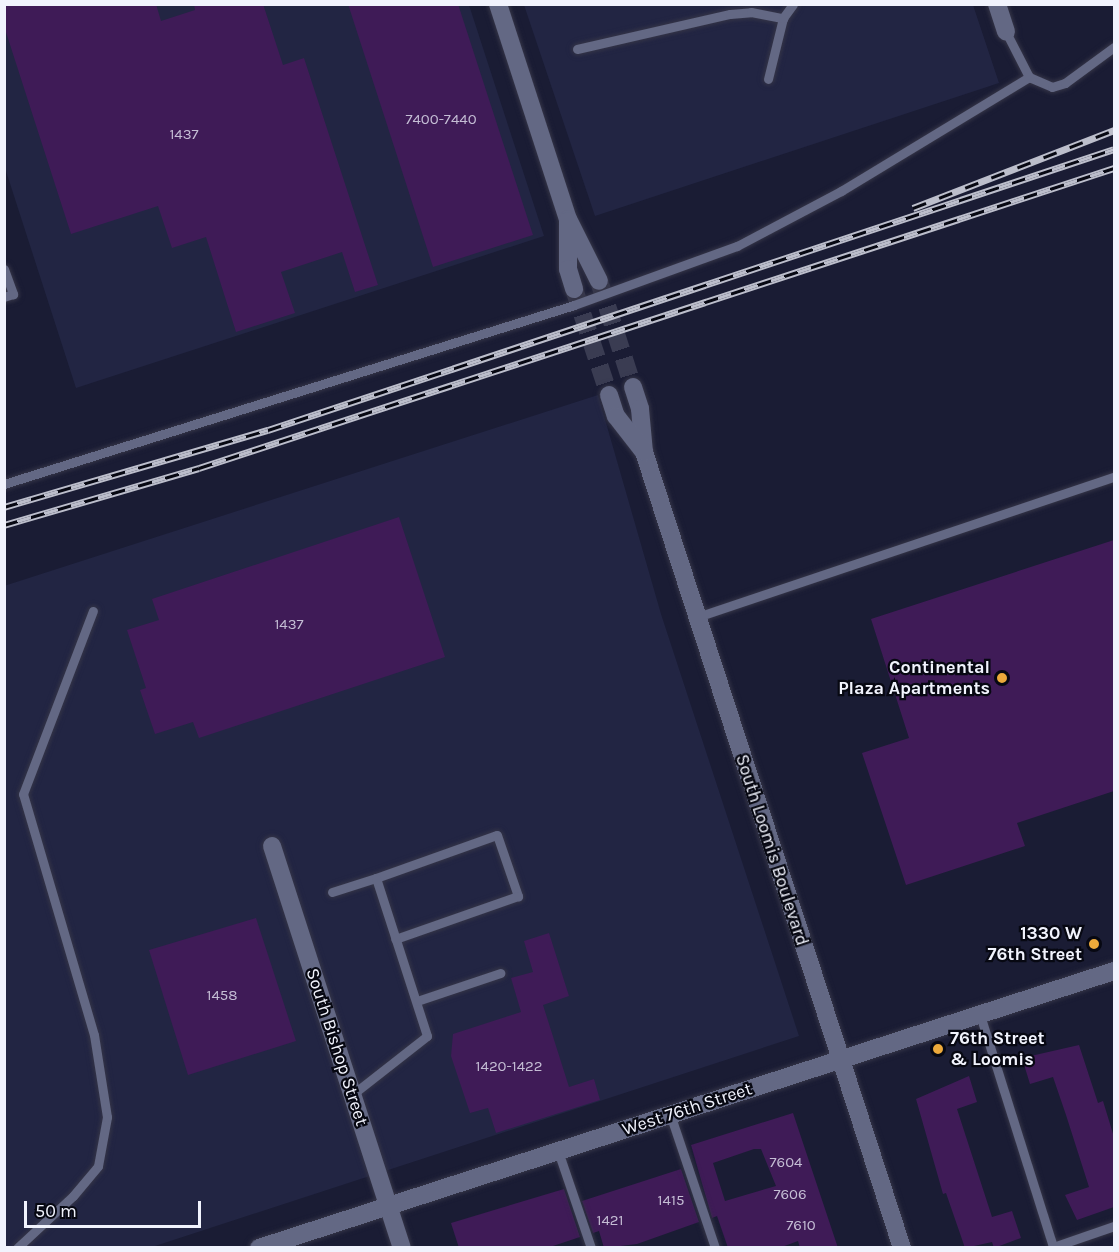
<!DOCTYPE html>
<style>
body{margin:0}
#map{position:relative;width:1119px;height:1252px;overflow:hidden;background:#1a1c34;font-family:Karla,sans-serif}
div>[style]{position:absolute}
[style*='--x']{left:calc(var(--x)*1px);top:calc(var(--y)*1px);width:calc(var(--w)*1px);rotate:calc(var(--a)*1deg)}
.built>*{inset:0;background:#222543}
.building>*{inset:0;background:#3f1b57}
.secondary-tunnel>*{height:18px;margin-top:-9px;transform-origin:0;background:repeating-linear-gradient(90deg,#3a3c52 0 18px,transparent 0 27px)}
.roads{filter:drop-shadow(0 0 2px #353547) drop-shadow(0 0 2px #353547)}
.lane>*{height:9px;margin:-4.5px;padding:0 4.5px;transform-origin:4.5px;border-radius:4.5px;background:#636884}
.street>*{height:18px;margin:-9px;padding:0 9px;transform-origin:9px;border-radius:9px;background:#636884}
.secondary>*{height:18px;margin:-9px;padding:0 9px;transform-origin:9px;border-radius:9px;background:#636884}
.rail>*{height:7px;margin-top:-3.5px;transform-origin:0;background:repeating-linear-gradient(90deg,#070812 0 14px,#bcbecb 0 28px);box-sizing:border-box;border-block:2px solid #bcbecb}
.dots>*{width:16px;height:16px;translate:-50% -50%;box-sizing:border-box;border:3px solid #070812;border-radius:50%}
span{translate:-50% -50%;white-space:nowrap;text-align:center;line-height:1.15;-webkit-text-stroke:4.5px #070812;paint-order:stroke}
.number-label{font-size:15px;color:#c4bdd4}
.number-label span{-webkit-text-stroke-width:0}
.poi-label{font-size:18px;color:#f1f3fd;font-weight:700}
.right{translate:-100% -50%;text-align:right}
.left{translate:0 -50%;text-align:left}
.street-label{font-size:18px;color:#f1f3fd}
.frame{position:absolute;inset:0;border:6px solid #f1f3fd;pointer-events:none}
.scale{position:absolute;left:24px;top:1201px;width:177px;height:27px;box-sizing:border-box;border:3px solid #f1f3fd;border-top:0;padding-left:8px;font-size:18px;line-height:21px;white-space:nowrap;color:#f1f3fd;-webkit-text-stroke:4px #070812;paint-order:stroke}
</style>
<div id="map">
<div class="built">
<i style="clip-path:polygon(4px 5px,469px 5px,544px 236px,76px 388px,5px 168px)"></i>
<i style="clip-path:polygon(524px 5px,973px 5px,999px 83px,595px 216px)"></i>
<i style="clip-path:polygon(598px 395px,661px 614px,799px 1036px,152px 1247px,5px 1247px,4px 586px)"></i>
</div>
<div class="building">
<i style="clip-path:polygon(4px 4px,156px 4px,161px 21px,195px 10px,194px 4px,263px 4px,283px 65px,304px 58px,378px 285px,355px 292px,342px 252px,281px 272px,295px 313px,236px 332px,206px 237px,172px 248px,158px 206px,71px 234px,4px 26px)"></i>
<i style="clip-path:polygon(348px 4px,458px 4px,533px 235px,433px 267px)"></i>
<i style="clip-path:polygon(399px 517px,445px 657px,199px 738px,193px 722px,155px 734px,140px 690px,146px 688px,127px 630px,159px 620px,152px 599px)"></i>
<i style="clip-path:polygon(1114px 540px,1114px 791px,1017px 823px,1025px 846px,906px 885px,862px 753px,909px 738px,871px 619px)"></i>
<i style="clip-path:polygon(256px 918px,296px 1041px,188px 1075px,149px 950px)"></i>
<i style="clip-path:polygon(549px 933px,569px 996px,543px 1005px,569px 1087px,594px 1079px,600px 1100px,496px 1133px,488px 1108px,470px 1113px,451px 1056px,453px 1034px,521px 1012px,511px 978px,533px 972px,524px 941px)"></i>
<i style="clip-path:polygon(1079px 1045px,1098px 1103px,1103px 1101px,1114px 1137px,1114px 1207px,1077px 1220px,1065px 1195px,1089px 1187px,1066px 1115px,1053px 1077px,1030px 1084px,1022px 1058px)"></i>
<i style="clip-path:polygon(969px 1076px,977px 1102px,957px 1109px,992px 1217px,1012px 1211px,1021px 1238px,994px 1248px,992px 1242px,965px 1248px,946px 1193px,943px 1194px,916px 1099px)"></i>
<i style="clip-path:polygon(evenodd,793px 1113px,838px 1248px,800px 1248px,798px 1241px,779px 1248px,728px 1248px,717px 1216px,712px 1218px,691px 1145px,793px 1113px,754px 1149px,761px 1149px,776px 1186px,725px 1201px,713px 1163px,754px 1149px)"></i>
<i style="clip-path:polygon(681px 1169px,699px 1222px,637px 1244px,604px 1248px,599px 1231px,593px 1233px,582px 1201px)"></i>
<i style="clip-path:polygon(564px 1189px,580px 1237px,547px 1248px,459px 1248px,451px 1223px)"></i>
</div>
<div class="secondary-tunnel">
<i style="--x:599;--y:281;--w:111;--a:72.2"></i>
<i style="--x:574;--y:289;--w:112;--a:71.7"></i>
</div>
<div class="roads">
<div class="lane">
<i style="--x:1006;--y:32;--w:51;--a:62.9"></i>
<i style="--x:1029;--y:77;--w:25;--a:23"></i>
<i style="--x:1052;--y:87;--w:14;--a:-17"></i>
<i style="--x:1065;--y:83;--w:61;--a:-36.3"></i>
<i style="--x:577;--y:49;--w:157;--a:-12.9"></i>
<i style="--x:730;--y:14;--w:21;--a:-5"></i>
<i style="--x:751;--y:12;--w:33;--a:11"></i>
<i style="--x:768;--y:79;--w:63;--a:-76.2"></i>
<i style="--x:783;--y:18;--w:17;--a:-54"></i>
<i style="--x:4;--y:269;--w:27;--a:70"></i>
<i style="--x:13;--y:294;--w:9;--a:162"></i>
<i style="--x:4;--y:484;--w:597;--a:-17.43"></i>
<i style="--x:574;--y:305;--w:173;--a:-19.9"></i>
<i style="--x:737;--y:246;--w:118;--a:-27.9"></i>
<i style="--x:841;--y:191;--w:220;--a:-31.2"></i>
<i style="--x:697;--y:617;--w:440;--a:-18.6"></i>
<i style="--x:376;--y:878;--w:128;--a:-19.6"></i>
<i style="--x:497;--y:835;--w:65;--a:71"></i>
<i style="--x:518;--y:896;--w:130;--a:160.7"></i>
<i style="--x:332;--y:892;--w:46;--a:-17.7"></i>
<i style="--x:376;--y:878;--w:166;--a:72.1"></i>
<i style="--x:427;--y:1036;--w:94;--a:141.9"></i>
<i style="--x:417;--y:1001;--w:88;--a:-18.6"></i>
<i style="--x:980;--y:1015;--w:243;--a:72.5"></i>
<i style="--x:1053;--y:1247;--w:65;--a:-19"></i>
<i style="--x:670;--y:1114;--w:141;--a:71.4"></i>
<i style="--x:558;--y:1151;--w:102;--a:71.2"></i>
<i style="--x:17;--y:1248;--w:76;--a:-42.9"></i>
<i style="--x:73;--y:1196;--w:39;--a:-50"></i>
<i style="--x:98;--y:1166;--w:50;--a:-79.6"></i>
<i style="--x:107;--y:1117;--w:83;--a:-99"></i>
<i style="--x:94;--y:1035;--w:251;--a:-106.4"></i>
<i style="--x:23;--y:794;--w:196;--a:-69.1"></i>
</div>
<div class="street">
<i style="--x:997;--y:4;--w:29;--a:72"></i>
<i style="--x:272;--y:846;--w:422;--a:72.1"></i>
</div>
<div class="secondary">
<i style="--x:498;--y:4;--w:226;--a:72"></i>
<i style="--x:568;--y:219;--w:69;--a:63.4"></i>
<i style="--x:568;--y:221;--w:48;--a:90"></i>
<i style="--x:568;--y:269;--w:21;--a:73"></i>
<i style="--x:633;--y:387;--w:23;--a:72"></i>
<i style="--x:640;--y:409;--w:43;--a:84.7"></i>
<i style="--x:644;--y:452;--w:837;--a:72.04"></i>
<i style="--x:609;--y:395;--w:22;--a:72"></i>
<i style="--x:616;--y:416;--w:46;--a:52.1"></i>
<i style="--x:259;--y:1248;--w:899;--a:-17.95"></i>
</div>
</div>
<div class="rail">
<i style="--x:913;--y:208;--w:216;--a:-21.2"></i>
<i style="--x:4;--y:507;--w:275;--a:-16.3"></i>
<i style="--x:268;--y:430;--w:891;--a:-18.37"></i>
<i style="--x:4;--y:525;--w:203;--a:-16.3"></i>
<i style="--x:199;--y:468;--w:963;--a:-18.15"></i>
</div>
<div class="dots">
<i style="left:1002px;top:678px;background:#eca93b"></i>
<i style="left:1094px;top:944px;background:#eca93b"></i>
<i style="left:938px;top:1049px;background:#eca93b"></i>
</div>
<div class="number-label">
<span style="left:441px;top:120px">7400-7440</span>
<span style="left:184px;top:135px">1437</span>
<span style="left:289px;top:625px">1437</span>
<span style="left:222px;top:996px">1458</span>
<span style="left:509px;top:1067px">1420-1422</span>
<span style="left:786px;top:1163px">7604</span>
<span style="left:790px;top:1195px">7606</span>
<span style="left:671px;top:1201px">1415</span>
<span style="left:610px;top:1221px">1421</span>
<span style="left:801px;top:1226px">7610</span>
</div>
<div class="poi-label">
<span class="right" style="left:990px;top:678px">Continental<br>Plaza Apartments</span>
<span class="right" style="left:1082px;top:944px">1330 W<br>76th Street</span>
<span class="left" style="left:950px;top:1049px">76th Street<br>&amp; Loomis</span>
</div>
<div class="street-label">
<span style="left:772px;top:850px;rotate:72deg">South Loomis Boulevard</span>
<span style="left:337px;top:1047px;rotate:72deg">South Bishop Street</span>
<span style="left:687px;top:1109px;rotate:-18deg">West 76th Street</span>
</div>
<div class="frame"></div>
<div class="scale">50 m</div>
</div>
